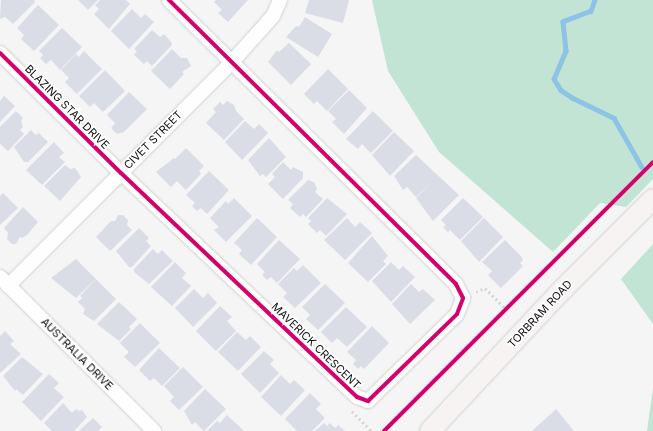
<!DOCTYPE html>
<style>
body{margin:0}
#map{position:relative;width:653px;height:431px;overflow:hidden;background:#f5f5f6;font-family:Inter,sans-serif}
div>[style]{position:absolute}
[style*='--x']{left:calc(var(--x)*1px);top:calc(var(--y)*1px);width:calc(var(--w)*1px);rotate:calc(var(--a)*1deg)}
.green>*{inset:0;background:#c2e4d4}
.stream>*{height:4.5px;margin:-2.25px;padding:0 2.25px;transform-origin:2.25px;border-radius:2.25px;background:#8dc3e4}
.building>*{inset:0;background:#dbdde6}
.path>*{height:2.5px;margin-top:-1.25px;transform-origin:0;background:repeating-linear-gradient(90deg,#d6d6d7 0 2px,transparent 0 5px)}
.roads{filter:drop-shadow(0 0 1px #d0d0d0) drop-shadow(0 0 1px #d0d0d0)}
.street>*{height:14px;margin:-7px;padding:0 7px;transform-origin:7px;border-radius:7px;background:#fefefe}
.secondary>*{height:20px;margin:-10px;padding:0 10px;transform-origin:10px;border-radius:10px;background:#f8f3f3}
.cycleway>*{height:4px;margin:-2px;padding:0 2px;transform-origin:2px;border-radius:2px;background:#d6006c}
span{translate:-50% -50%;white-space:nowrap;text-align:center;line-height:1.15;-webkit-text-stroke:3.5px #fff;paint-order:stroke}
.street-label{font-size:11px;color:#0c0c0c}
</style>
<div id="map">
<div class="green">
<i style="clip-path:polygon(372px 0,653px 0,653px 179px,626px 207px,600px 203px,553px 252px,439px 152px,388px 71px)"></i>
<i style="clip-path:polygon(653px 244px,653px 324px,621px 279px)"></i>
<i style="clip-path:polygon(653px 388px,653px 431px,647px 431px)"></i>
</div>
<div class="stream">
<i style="--x:595;--y:0;--w:12;--a:110"></i>
<i style="--x:591;--y:11;--w:30;--a:159"></i>
<i style="--x:563;--y:22;--w:29;--a:84"></i>
<i style="--x:566;--y:51;--w:30;--a:113"></i>
<i style="--x:554;--y:79;--w:13;--a:58"></i>
<i style="--x:561;--y:90;--w:14;--a:34"></i>
<i style="--x:573;--y:98;--w:46;--a:26"></i>
<i style="--x:614;--y:118;--w:56;--a:60.3"></i>
</div>
<div class="building">
<i style="clip-path:polygon(1px 0,34px 0,35px 2px,13px 24px,5px 17px,0 19px)"></i>
<i style="clip-path:polygon(78px 0,98px 0,88px 10px)"></i>
<i style="clip-path:polygon(100px 0,126px 0,130px 4px,109px 29px,94px 14px,99px 9px,95px 5px)"></i>
<i style="clip-path:polygon(216px 0,248px 0,228px 22px,218px 13px,222px 10px,214px 2px)"></i>
<i style="clip-path:polygon(309px 0,349px 0,343px 23px,305px 13px)"></i>
<i style="clip-path:polygon(38px 5px,59px 25px,34px 51px,21px 39px,24px 35px,17px 28px)"></i>
<i style="clip-path:polygon(132px 9px,141px 18px,145px 14px,154px 22px,129px 49px,111px 31px)"></i>
<i style="clip-path:polygon(305px 17px,332px 34px,318px 57px,286px 37px,296px 26px,299px 27px)"></i>
<i style="clip-path:polygon(62px 28px,82px 47px,60px 70px,51px 60px,46px 64px,40px 58px,43px 55px,39px 51px)"></i>
<i style="clip-path:polygon(152px 30px,160px 37px,164px 34px,172px 43px,171px 46px,152px 66px,147px 61px,144px 64px,134px 55px,137px 51px,134px 49px)"></i>
<i style="clip-path:polygon(289px 43px,311px 64px,291px 85px,268px 62px,277px 50px,279px 52px)"></i>
<i style="clip-path:polygon(172px 49px,181px 58px,187px 58px,191px 66px,182px 72px,184px 74px,170px 89px,151px 71px)"></i>
<i style="clip-path:polygon(84px 51px,102px 69px,77px 94px,65px 82px,69px 78px,61px 70px,76px 54px,79px 57px)"></i>
<i style="clip-path:polygon(328px 69px,348px 89px,327px 111px,317px 101px,314px 104px,304px 94px)"></i>
<i style="clip-path:polygon(105px 70px,125px 91px,103px 112px,94px 103px,90px 107px,79px 96px)"></i>
<i style="clip-path:polygon(349px 90px,367px 108px,344px 134px,332px 122px,336px 119px,328px 111px)"></i>
<i style="clip-path:polygon(129px 92px,147px 109px,124px 132px,117px 134px,111px 128px,115px 123px,107px 115px)"></i>
<i style="clip-path:polygon(4px 96px,15px 106px,0 122px,0 101px)"></i>
<i style="clip-path:polygon(227px 101px,234px 105px,236px 111px,244px 119px,224px 140px,206px 123px,216px 112px,213px 109px,220px 102px,223px 105px)"></i>
<i style="clip-path:polygon(16px 111px,23px 118px,21px 121px,23px 127px,20px 130px,24px 134px,8px 151px,0 144px,0 127px)"></i>
<i style="clip-path:polygon(373px 111px,393px 131px,371px 153px,362px 144px,358px 149px,346px 139px)"></i>
<i style="clip-path:polygon(245px 121px,254px 129px,259px 124px,268px 133px,242px 160px,225px 142px)"></i>
<i style="clip-path:polygon(31px 130px,36px 135px,39px 133px,48px 142px,28px 162px,24px 162px,14px 147px)"></i>
<i style="clip-path:polygon(394px 132px,414px 151px,390px 176px,372px 155px)"></i>
<i style="clip-path:polygon(269px 138px,286px 157px,266px 177px,263px 174px,260px 176px,248px 160px)"></i>
<i style="clip-path:polygon(54px 142px,64px 153px,59px 157px,65px 162px,42px 185px,26px 170px)"></i>
<i style="clip-path:polygon(186px 148px,204px 166px,199px 171px,201px 174px,186px 190px,177px 181px,171px 187px,156px 172px,174px 158px,175px 159px)"></i>
<i style="clip-path:polygon(416px 155px,459px 195px,433px 221px,416px 198px,431px 183px,416px 197px,407px 187px,403px 190px,394px 176px)"></i>
<i style="clip-path:polygon(283px 162px,291px 170px,293px 167px,303px 172px,303px 178px,283px 199px,268px 184px,275px 177px,272px 174px)"></i>
<i style="clip-path:polygon(65px 165px,70px 169px,75px 168px,81px 177px,60px 201px,44px 186px)"></i>
<i style="clip-path:polygon(209px 171px,229px 190px,207px 214px,201px 208px,197px 211px,192px 206px,195px 203px,186px 195px)"></i>
<i style="clip-path:polygon(308px 180px,314px 182px,317px 189px,315px 192px,323px 199px,306px 217px,303px 214px,300px 217px,290px 208px,293px 204px,288px 200px)"></i>
<i style="clip-path:polygon(3px 193px,18px 208px,0 225px,0 196px)"></i>
<i style="clip-path:polygon(234px 198px,252px 216px,226px 242px,214px 230px,219px 227px,210px 218px,226px 201px,228px 204px)"></i>
<i style="clip-path:polygon(327px 198px,347px 214px,326px 236px,320px 230px,317px 233px,308px 224px,311px 221px,308px 218px)"></i>
<i style="clip-path:polygon(463px 198px,483px 217px,460px 240px,450px 230px,448px 232px,443px 227px,446px 225px,441px 220px)"></i>
<i style="clip-path:polygon(23px 207px,38px 222px,27px 235px,22px 238px,20px 237px,16px 244px,12px 244px,7px 239px,8px 233px,4px 228px)"></i>
<i style="clip-path:polygon(118px 215px,123px 215px,128px 220px,127px 225px,132px 230px,110px 251px,96px 237px,111px 221px,115px 221px)"></i>
<i style="clip-path:polygon(257px 218px,277px 237px,251px 265px,239px 254px,242px 250px,234px 243px)"></i>
<i style="clip-path:polygon(347px 218px,355px 227px,360px 222px,372px 233px,345px 260px,324px 240px)"></i>
<i style="clip-path:polygon(484px 218px,503px 237px,479px 262px,461px 241px)"></i>
<i style="clip-path:polygon(139px 228px,149px 238px,146px 241px,151px 246px,132px 267px,129px 267px,116px 251px)"></i>
<i style="clip-path:polygon(372px 236px,388px 256px,383px 261px,386px 264px,368px 282px,348px 263px)"></i>
<i style="clip-path:polygon(279px 240px,300px 259px,277px 283px,271px 277px,267px 280px,262px 275px,265px 272px,257px 264px)"></i>
<i style="clip-path:polygon(505px 240px,521px 256px,523px 260px,520px 263px,523px 266px,501px 288px,488px 275px,492px 271px,482px 262px)"></i>
<i style="clip-path:polygon(153px 249px,158px 254px,162px 250px,173px 261px,149px 284px,134px 272px,134px 269px)"></i>
<i style="clip-path:polygon(76px 259px,96px 279px,76px 298px,51px 278px)"></i>
<i style="clip-path:polygon(175px 262px,186px 273px,182px 278px,191px 286px,172px 306px,151px 287px)"></i>
<i style="clip-path:polygon(391px 262px,399px 270px,403px 266px,415px 277px,391px 302px,372px 281px)"></i>
<i style="clip-path:polygon(303px 265px,321px 283px,295px 308px,283px 297px,287px 293px,278px 284px,294px 268px,297px 271px)"></i>
<i style="clip-path:polygon(96px 279px,116px 299px,94px 321px,83px 314px,85px 309px,78px 302px,82px 298px,80px 296px)"></i>
<i style="clip-path:polygon(325px 284px,345px 303px,318px 330px,306px 319px,310px 315px,302px 307px)"></i>
<i style="clip-path:polygon(411px 284px,419px 292px,423px 289px,435px 300px,410px 324px,392px 304px)"></i>
<i style="clip-path:polygon(194px 289px,203px 298px,208px 293px,217px 303px,193px 327px,175px 308px)"></i>
<i style="clip-path:polygon(119px 302px,137px 319px,129px 327px,131px 329px,119px 341px,97px 324px)"></i>
<i style="clip-path:polygon(220px 306px,232px 317px,227px 321px,236px 331px,216px 351px,196px 331px)"></i>
<i style="clip-path:polygon(346px 307px,367px 327px,347px 347px,337px 338px,332px 343px,321px 332px)"></i>
<i style="clip-path:polygon(140px 323px,160px 343px,135px 367px,124px 357px,129px 352px,120px 343px)"></i>
<i style="clip-path:polygon(372px 326px,389px 343px,364px 369px,361px 366px,358px 369px,353px 364px,356px 360px,347px 352px)"></i>
<i style="clip-path:polygon(5px 331px,14px 341px,10px 344px,21px 354px,0 373px,0 336px)"></i>
<i style="clip-path:polygon(237px 332px,246px 340px,250px 336px,261px 347px,238px 371px,218px 352px)"></i>
<i style="clip-path:polygon(159px 348px,180px 368px,162px 386px,154px 378px,150px 381px,139px 370px)"></i>
<i style="clip-path:polygon(264px 351px,274px 360px,270px 364px,279px 373px,260px 393px,241px 374px)"></i>
<i style="clip-path:polygon(22px 357px,43px 374px,23px 395px,16px 389px,15px 391px,3px 376px)"></i>
<i style="clip-path:polygon(183px 367px,203px 387px,179px 410px,170px 401px,174px 397px,164px 386px)"></i>
<i style="clip-path:polygon(49px 374px,59px 383px,54px 388px,64px 397px,41px 421px,22px 402px)"></i>
<i style="clip-path:polygon(281px 375px,290px 384px,294px 380px,305px 390px,281px 416px,261px 397px)"></i>
<i style="clip-path:polygon(205px 389px,226px 409px,204px 431px,195px 422px,192px 425px,184px 411px)"></i>
<i style="clip-path:polygon(310px 393px,321px 404px,316px 409px,325px 418px,312px 431px,297px 431px,285px 419px)"></i>
<i style="clip-path:polygon(63px 403px,72px 413px,76px 409px,79px 411px,82px 410px,87px 417px,74px 431px,52px 431px,44px 423px)"></i>
<i style="clip-path:polygon(556px 409px,574px 431px,532px 431px)"></i>
<i style="clip-path:polygon(227px 415px,244px 431px,207px 431px,217px 421px,220px 423px)"></i>
<i style="clip-path:polygon(93px 418px,102px 427px,98px 431px,79px 431px)"></i>
<i style="clip-path:polygon(324px 423px,327px 426px,330px 423px,335px 428px,338px 425px,345px 431px,315px 431px)"></i>
</div>
<div class="path">
<i style="--x:476;--y:292;--w:10;--a:-24"></i>
<i style="--x:485;--y:288;--w:30;--a:45"></i>
<i style="--x:352;--y:411;--w:28;--a:46"></i>
</div>
<div class="roads">
<div class="street">
<i style="--x:0;--y:53;--w:170;--a:44.8"></i>
<i style="--x:121;--y:173;--w:325;--a:43.5"></i>
<i style="--x:357;--y:397;--w:12;--a:20"></i>
<i style="--x:368;--y:401;--w:124;--a:-44.3"></i>
<i style="--x:457;--y:314;--w:17;--a:-69"></i>
<i style="--x:463;--y:298;--w:16;--a:-117"></i>
<i style="--x:456;--y:284;--w:404;--a:-135.3"></i>
<i style="--x:0;--y:277;--w:218;--a:45"></i>
<i style="--x:8;--y:286;--w:315;--a:-45"></i>
<i style="--x:231;--y:63;--w:63;--a:-48.2"></i>
<i style="--x:273;--y:16;--w:17;--a:-66"></i>
</div>
<div class="secondary">
<i style="--x:430;--y:431;--w:195;--a:-46.9"></i>
<i style="--x:563;--y:289;--w:127;--a:-45"></i>
</div>
</div>
<div class="cycleway">
<i style="--x:0;--y:53;--w:170;--a:44.8"></i>
<i style="--x:121;--y:173;--w:325;--a:43.5"></i>
<i style="--x:357;--y:397;--w:12;--a:20"></i>
<i style="--x:368;--y:401;--w:124;--a:-44.3"></i>
<i style="--x:457;--y:314;--w:17;--a:-69"></i>
<i style="--x:463;--y:298;--w:16;--a:-117"></i>
<i style="--x:456;--y:284;--w:404;--a:-135.3"></i>
<i style="--x:384;--y:431;--w:380;--a:-45"></i>
</div>
<div class="street-label">
<span style="left:67px;top:107px;rotate:45deg">BLAZING STAR DRIVE</span>
<span style="left:153px;top:140px;rotate:-45deg">CIVET STREET</span>
<span style="left:540px;top:314px;rotate:-47deg">TORBRAM ROAD</span>
<span style="left:316px;top:346px;rotate:44deg">MAVERICK CRESCENT</span>
<span style="left:77px;top:354px;rotate:45deg">AUSTRALIA DRIVE</span>
</div>
</div>
